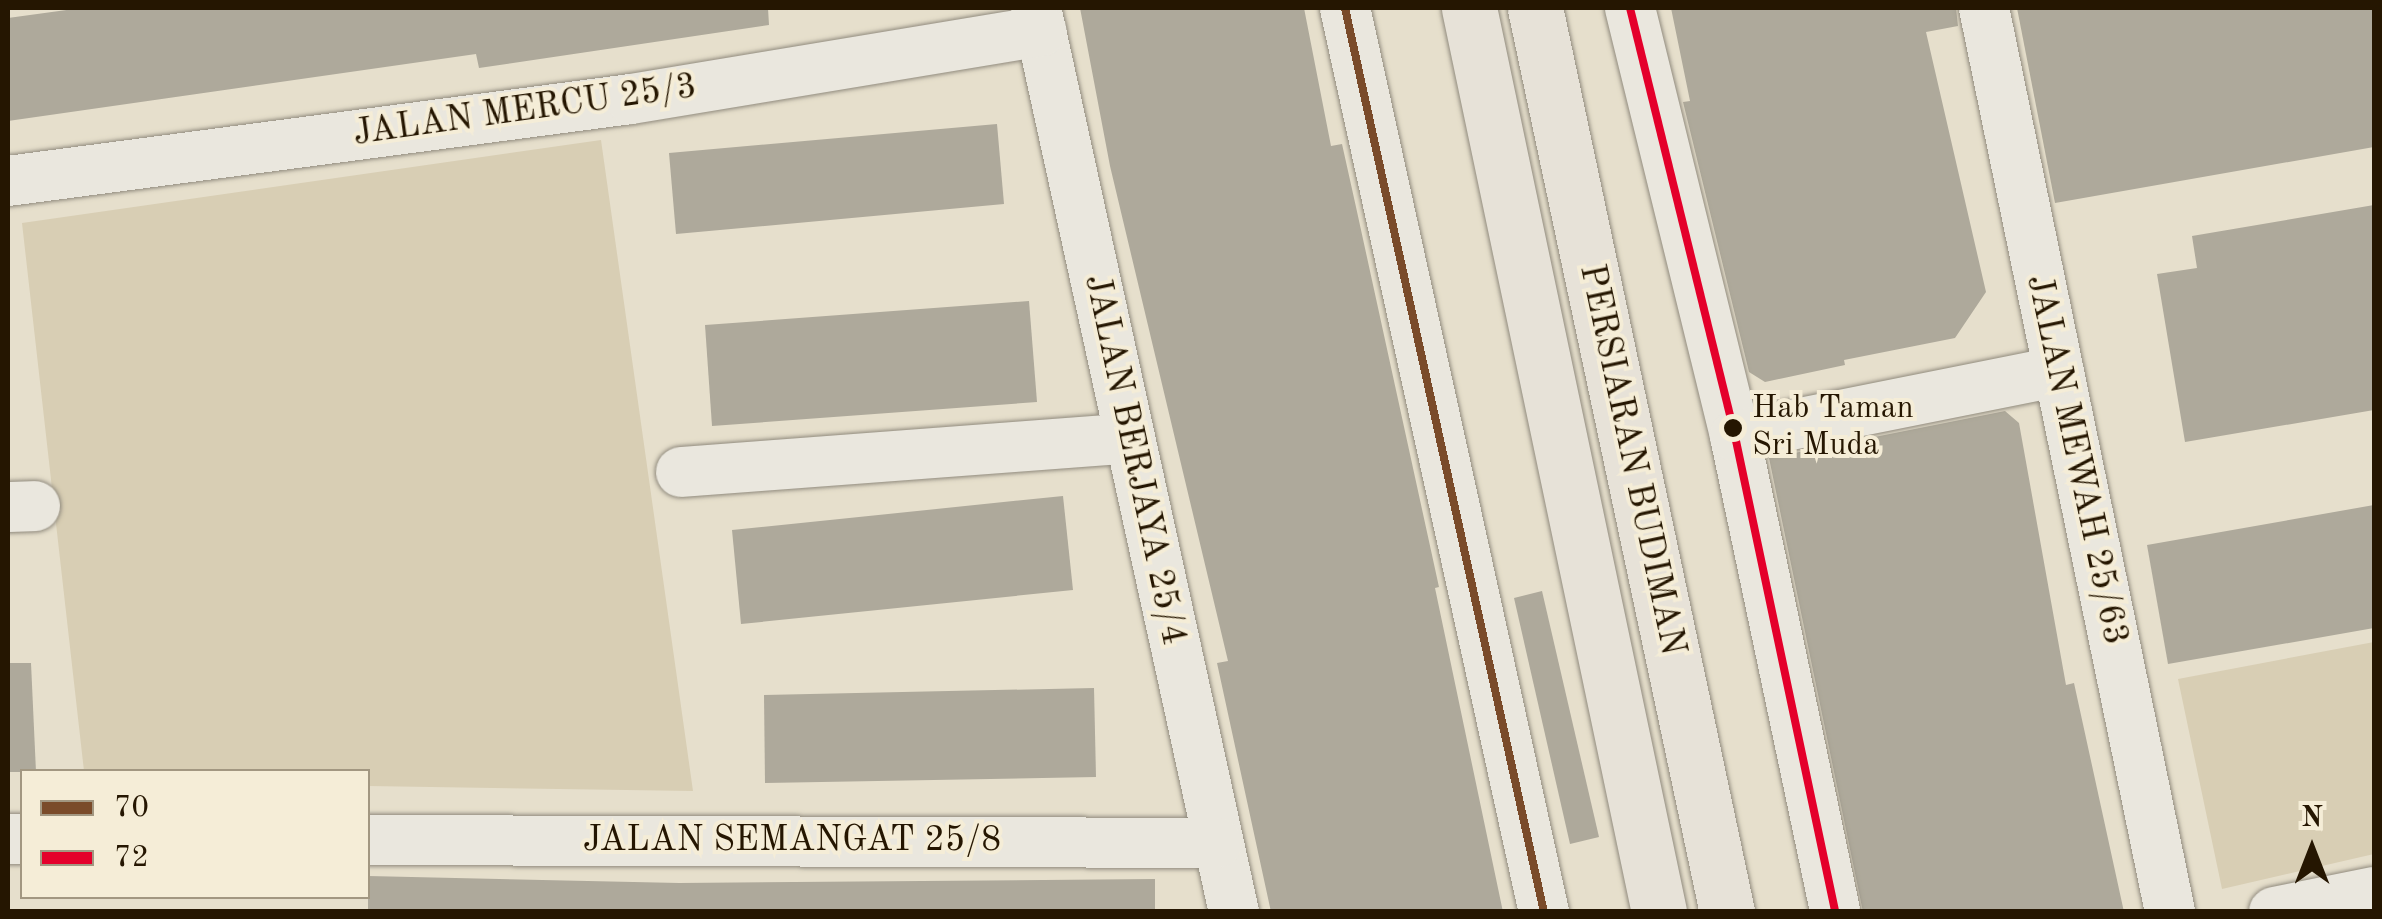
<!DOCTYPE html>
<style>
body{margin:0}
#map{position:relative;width:2382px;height:919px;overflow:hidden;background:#e6dfcc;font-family:"Old Standard TT",serif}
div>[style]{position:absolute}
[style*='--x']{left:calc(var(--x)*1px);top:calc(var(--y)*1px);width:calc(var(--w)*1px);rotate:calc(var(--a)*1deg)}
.green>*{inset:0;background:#d8ceb4}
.building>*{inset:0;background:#aea99b}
.roads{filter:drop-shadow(0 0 2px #918b7e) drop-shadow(0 0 2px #918b7e)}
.minor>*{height:50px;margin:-25px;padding:0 25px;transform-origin:25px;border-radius:25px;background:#eae7de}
.major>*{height:55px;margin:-27.5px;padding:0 27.5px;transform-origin:27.5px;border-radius:27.5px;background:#e7e2d8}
.bus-1>*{height:8px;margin:-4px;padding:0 4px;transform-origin:4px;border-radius:4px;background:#7a4b2a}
.bus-2>*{height:8px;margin:-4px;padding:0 4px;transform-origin:4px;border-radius:4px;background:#e4002b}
.dots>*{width:28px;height:28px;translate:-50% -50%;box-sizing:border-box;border:5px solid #f5edd7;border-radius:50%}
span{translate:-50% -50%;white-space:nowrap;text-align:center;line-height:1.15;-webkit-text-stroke:8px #f5edd7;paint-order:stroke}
.bus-label{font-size:32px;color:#251601}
.left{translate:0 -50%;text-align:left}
.street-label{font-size:35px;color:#251601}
.frame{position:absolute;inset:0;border:10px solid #251601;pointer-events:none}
.legend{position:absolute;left:20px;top:769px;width:350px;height:130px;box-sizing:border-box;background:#f5edd7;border:2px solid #a29781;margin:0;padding:12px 18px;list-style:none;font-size:30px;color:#251601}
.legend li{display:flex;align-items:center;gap:20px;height:50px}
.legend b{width:50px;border:2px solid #a29781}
.north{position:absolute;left:2262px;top:799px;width:100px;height:100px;-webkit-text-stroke:8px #f5edd7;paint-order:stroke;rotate:0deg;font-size:28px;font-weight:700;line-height:40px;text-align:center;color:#251601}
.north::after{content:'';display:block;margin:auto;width:35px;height:45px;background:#251601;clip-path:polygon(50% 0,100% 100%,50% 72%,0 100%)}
</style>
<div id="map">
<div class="green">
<i style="clip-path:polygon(601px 140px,693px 791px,368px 786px,368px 772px,84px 771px,22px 223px)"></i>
<i style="clip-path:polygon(2374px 642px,2374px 854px,2222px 889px,2178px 679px)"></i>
</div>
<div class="building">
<i style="clip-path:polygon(81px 8px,768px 8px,769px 25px,479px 68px,476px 54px,8px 121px,8px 18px)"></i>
<i style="clip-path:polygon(1080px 8px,1304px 8px,1331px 146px,1342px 144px,1356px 207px,1439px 587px,1435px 588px,1503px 912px,1271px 912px,1217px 663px,1228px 661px,1110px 166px)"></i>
<i style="clip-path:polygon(1671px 8px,1956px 8px,1958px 26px,1926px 32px,1986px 292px,1955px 338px,1844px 360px,1845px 365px,1765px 382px,1749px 372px,1683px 102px,1690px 101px)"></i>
<i style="clip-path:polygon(2017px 8px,2374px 8px,2374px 147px,2055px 203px)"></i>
<i style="clip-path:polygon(997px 124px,1004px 204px,676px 234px,669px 153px)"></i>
<i style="clip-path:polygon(2374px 205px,2374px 410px,2185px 442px,2157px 274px,2197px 268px,2192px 236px)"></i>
<i style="clip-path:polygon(1029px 301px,1037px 402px,712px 426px,705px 325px)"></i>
<i style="clip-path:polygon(2005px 411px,2019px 423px,2066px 685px,2074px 683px,2124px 912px,1863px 912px,1769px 458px)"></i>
<i style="clip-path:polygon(1063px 496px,1073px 590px,741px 624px,732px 530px)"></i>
<i style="clip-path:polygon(2374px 505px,2374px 628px,2168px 664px,2147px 545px)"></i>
<i style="clip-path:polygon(1542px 591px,1599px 837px,1570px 844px,1514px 598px)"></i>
<i style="clip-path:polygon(8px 663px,31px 663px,36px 772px,8px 772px)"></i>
<i style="clip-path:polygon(1094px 688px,1096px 777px,765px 783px,764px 695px)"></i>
<i style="clip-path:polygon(368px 876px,679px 883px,1155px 879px,1155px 912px,368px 912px)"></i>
</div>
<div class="roads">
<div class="minor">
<i style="--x:1036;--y:8;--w:925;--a:77.65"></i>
<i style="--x:1345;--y:8;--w:926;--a:77.59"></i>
<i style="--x:1630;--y:8;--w:441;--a:76.2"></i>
<i style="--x:1735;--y:436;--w:486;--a:78.1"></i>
<i style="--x:1984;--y:8;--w:923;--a:78.37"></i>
<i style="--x:8;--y:181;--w:628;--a:-7.5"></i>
<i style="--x:631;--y:99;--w:416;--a:-9.4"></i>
<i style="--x:1735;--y:436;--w:330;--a:-11.3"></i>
<i style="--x:681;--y:472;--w:449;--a:-4.3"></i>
<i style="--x:8;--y:507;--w:27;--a:-2"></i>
<i style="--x:8;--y:839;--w:14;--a:0"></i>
<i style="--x:368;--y:840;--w:849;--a:0.2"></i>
<i style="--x:2274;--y:912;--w:102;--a:-11.3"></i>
</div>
<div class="major">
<i style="--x:1469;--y:8;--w:924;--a:78.13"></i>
<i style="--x:1535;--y:8;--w:924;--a:78.01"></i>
</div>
</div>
<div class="bus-1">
<i style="--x:1345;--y:8;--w:926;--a:77.59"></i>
</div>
<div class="bus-2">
<i style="--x:1630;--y:8;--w:441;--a:76.2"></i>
<i style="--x:1735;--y:436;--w:486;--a:78.1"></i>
</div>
<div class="dots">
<i style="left:1733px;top:428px;background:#251601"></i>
</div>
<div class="bus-label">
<span class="left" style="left:1752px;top:428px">Hab Taman<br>Sri Muda</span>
</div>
<div class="street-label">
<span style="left:525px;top:111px;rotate:-8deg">JALAN MERCU 25/3</span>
<span style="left:1134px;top:460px;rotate:78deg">JALAN BERJAYA 25/4</span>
<span style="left:1631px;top:460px;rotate:78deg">PERSIARAN BUDIMAN</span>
<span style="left:2076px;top:460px;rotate:78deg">JALAN MEWAH 25/63</span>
<span style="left:792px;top:841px">JALAN SEMANGAT 25/8</span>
</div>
<div class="frame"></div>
<ul class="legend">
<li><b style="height:12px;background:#7a4b2a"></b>70</li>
<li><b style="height:12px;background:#e4002b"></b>72</li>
</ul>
<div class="north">N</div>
</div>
